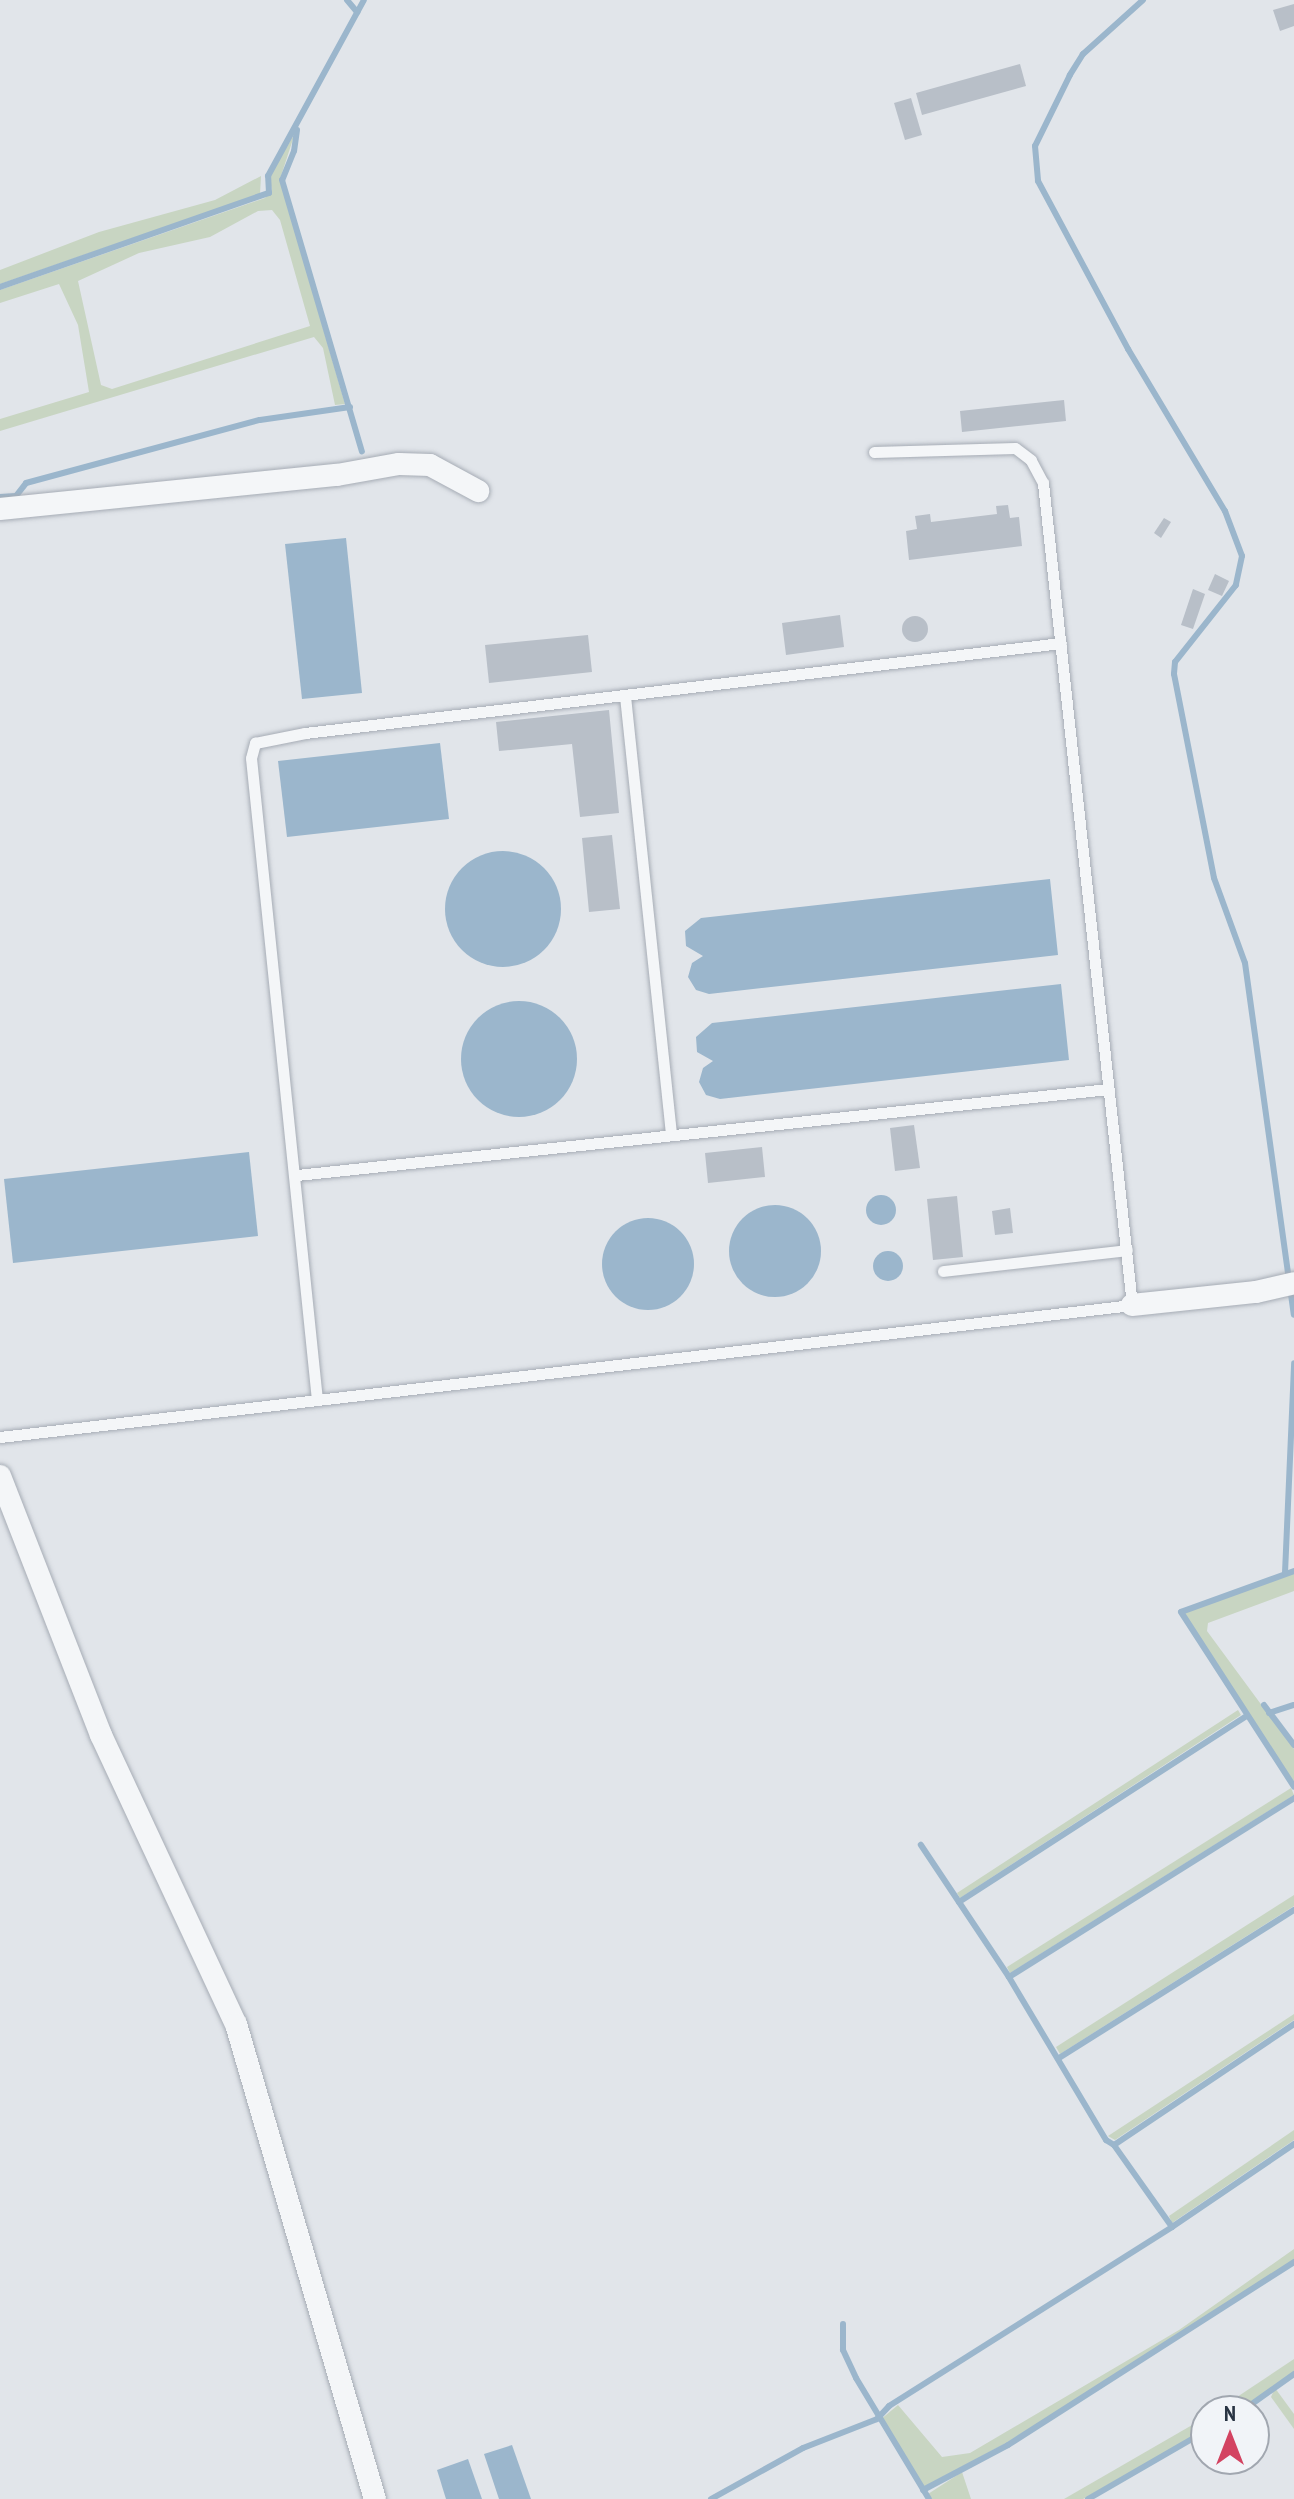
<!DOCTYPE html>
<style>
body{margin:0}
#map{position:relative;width:1294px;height:2499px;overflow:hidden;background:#e1e5ea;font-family:"PT Sans Narrow",sans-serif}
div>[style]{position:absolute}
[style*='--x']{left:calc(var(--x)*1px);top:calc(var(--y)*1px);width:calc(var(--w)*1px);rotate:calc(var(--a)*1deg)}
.green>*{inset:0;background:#c8d5c2}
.water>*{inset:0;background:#9bb6cc}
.round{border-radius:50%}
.stream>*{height:6px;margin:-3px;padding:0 3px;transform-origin:3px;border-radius:3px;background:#9bb6cc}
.building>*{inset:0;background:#b8bfc8}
.roads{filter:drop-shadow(0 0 2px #a6acb5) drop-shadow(0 0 2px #a6acb5)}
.lane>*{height:11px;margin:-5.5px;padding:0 5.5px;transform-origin:5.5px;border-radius:5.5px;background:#f4f6f8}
.street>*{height:22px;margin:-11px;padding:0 11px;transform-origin:11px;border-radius:11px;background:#f4f6f8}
span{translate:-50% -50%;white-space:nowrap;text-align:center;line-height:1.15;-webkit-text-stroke:6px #f1f4f8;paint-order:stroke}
.north{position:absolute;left:1190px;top:2395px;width:80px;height:80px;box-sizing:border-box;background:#f1f4f8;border:2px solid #a1a7b0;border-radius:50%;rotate:0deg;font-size:22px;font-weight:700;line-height:32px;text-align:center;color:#293443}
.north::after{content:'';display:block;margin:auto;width:28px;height:36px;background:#d34361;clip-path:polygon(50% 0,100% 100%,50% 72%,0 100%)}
</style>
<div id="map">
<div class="green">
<i style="clip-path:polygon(evenodd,295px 133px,280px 179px,345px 404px,335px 405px,323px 348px,314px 337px,0 431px,0 419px,89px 392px,78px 325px,59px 284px,0 303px,0 290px,265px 198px,272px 190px,269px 177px,295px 133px,272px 210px,280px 220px,310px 326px,112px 389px,101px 385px,78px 281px,139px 253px,210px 237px,258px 211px,272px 210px)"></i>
<i style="clip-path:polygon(261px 176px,260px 194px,0 284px,0 270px,99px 232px,215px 200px)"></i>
<i style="clip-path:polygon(1294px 1573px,1294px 1591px,1208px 1623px,1207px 1631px,1294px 1749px,1294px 1784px,1184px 1613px)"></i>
<i style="clip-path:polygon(1238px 1710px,1241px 1715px,960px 1898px,957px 1893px)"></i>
<i style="clip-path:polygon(1291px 1788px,1294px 1795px,1010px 1973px,1007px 1967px)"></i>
<i style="clip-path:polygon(1294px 1895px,1294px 1906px,1060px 2054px,1056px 2047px)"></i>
<i style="clip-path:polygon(1294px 2014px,1294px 2020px,1115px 2140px,1108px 2136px)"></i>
<i style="clip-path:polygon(1294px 2130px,1294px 2140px,1172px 2223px,1169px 2216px)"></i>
<i style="clip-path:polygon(1294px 2249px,1294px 2260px,1224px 2309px,1006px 2443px,924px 2487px,880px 2420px,898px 2405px,942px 2457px,970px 2453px,1179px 2330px)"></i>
<i style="clip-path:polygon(1294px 2359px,1294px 2372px,1268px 2394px,1238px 2411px,1216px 2411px)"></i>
<i style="clip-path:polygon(1275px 2388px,1294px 2414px,1294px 2429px,1271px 2397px)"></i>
<i style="clip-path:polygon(1206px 2417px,1206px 2429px,1083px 2499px,1064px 2499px)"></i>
<i style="clip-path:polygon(962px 2472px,971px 2499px,932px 2499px,928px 2494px)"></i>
</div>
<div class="water">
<i style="clip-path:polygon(346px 538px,362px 693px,302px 699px,285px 544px)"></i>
<i style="clip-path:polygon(440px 743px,449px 819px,287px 837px,278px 761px)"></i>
<i class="round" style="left:445px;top:851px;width:116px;height:116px"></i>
<i style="clip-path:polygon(1050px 879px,1058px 955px,709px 994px,696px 990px,688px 977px,692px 963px,703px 956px,686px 946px,685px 931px,701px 918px)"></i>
<i style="clip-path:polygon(1061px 984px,1069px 1060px,720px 1099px,706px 1095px,699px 1082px,703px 1068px,713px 1061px,697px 1052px,696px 1037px,712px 1023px)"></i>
<i class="round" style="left:461px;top:1001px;width:116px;height:116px"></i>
<i style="clip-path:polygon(249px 1152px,258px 1236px,13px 1263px,4px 1179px)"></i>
<i class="round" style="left:866px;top:1195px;width:30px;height:30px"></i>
<i class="round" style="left:729px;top:1205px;width:92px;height:92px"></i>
<i class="round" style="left:602px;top:1218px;width:92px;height:92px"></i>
<i class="round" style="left:873px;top:1251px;width:30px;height:30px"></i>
<i style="clip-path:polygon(512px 2445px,531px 2499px,499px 2499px,484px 2454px)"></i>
<i style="clip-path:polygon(468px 2459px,482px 2499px,446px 2499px,437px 2470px)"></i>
</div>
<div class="stream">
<i style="--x:347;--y:0;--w:16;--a:50"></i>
<i style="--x:1143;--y:0;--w:81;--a:138"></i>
<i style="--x:1083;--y:54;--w:25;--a:122"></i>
<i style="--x:1070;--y:75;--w:79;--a:116.2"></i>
<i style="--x:1035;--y:146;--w:35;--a:85"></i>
<i style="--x:1038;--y:181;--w:191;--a:61.8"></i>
<i style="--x:1128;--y:349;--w:189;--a:59.1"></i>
<i style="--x:1225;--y:511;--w:48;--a:69.3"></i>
<i style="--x:1242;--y:556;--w:30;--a:102"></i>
<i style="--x:1236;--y:585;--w:98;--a:128.4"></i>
<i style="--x:1175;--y:662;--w:12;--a:95"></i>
<i style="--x:1174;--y:674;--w:208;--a:78.9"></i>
<i style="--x:1214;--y:878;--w:90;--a:70"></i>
<i style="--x:1245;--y:963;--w:355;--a:82.1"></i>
<i style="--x:297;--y:130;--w:21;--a:98"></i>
<i style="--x:294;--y:151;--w:31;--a:112"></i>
<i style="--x:282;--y:180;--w:283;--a:73.6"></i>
<i style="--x:0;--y:287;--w:285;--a:-19.3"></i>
<i style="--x:269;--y:193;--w:17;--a:-93"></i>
<i style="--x:268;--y:176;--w:200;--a:-61.4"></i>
<i style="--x:0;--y:497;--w:16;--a:-4"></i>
<i style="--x:16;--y:496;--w:16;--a:-52"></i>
<i style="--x:26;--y:483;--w:242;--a:-15.1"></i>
<i style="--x:260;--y:420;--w:91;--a:-8.2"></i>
<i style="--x:1294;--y:1571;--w:120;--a:160.1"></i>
<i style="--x:1181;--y:1612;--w:208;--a:57.1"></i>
<i style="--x:1285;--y:1573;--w:210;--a:-87.5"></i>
<i style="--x:1264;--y:1705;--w:50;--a:53.1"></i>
<i style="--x:1269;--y:1713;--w:26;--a:-18"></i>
<i style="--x:959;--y:1902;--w:342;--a:-32.9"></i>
<i style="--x:1009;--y:1977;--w:337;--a:-32.1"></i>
<i style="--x:1059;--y:2058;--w:278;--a:-32.2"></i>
<i style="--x:1114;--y:2145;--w:217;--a:-33.9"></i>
<i style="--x:1172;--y:2227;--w:148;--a:-34.2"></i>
<i style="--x:843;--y:2324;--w:26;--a:90"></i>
<i style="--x:843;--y:2350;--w:31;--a:65"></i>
<i style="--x:856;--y:2378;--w:141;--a:58.9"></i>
<i style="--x:1242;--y:2411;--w:64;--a:-35.4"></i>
<i style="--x:923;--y:2490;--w:96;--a:-27.9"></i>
<i style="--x:1008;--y:2445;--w:340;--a:-32.6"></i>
<i style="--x:711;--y:2499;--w:105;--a:-29"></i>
<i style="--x:803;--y:2448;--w:79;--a:-21.4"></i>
<i style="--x:877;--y:2419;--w:18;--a:-47"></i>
<i style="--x:889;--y:2406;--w:335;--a:-32.3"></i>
<i style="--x:1172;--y:2227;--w:100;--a:-125.3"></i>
<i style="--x:1114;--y:2145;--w:9;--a:-148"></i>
<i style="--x:1106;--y:2140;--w:190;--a:-120.8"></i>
<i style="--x:1009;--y:1977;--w:159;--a:-123.7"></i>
<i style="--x:1088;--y:2499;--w:136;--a:-30"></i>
</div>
<div class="building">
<i style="clip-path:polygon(1294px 4px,1294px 26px,1280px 31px,1273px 10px)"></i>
<i style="clip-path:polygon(1020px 64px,1026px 86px,922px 115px,916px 93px)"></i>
<i style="clip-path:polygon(911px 98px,922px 135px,905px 140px,894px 103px)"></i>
<i style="clip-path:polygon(1064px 400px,1066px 421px,962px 432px,960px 411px)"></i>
<i style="clip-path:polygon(1008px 505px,1010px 518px,1019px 517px,1022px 546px,909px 560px,906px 531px,917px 529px,915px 516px,930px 514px,931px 522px,997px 514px,996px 506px)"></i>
<i style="clip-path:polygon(1164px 518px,1171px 522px,1161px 538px,1154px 533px)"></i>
<i style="clip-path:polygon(1215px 574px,1229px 581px,1222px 596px,1208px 590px)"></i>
<i style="clip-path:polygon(1193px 589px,1205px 594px,1193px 629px,1181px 625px)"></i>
<i style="clip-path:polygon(840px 615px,844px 647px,786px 655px,782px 623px)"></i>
<i class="round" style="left:902px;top:616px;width:26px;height:26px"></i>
<i style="clip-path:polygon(588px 635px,592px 672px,489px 683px,485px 645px)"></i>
<i style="clip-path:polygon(609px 710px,619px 813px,580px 817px,572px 744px,499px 751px,496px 722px)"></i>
<i style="clip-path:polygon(612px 835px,620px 909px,589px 912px,582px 838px)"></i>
<i style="clip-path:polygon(914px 1125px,920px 1168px,895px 1171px,890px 1128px)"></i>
<i style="clip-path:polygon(762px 1147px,765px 1177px,708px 1183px,705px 1153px)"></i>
<i style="clip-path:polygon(957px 1196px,963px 1257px,933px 1260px,927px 1199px)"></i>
<i style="clip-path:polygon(1010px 1208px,1013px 1233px,995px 1235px,992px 1211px)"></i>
</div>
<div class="roads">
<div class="lane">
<i style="--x:625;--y:696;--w:438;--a:84"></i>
<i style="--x:297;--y:1175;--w:816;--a:-6.05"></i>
<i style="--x:943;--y:1271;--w:185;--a:-6.5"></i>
<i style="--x:317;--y:1400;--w:645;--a:-95.87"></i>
<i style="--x:251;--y:758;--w:16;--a:-75"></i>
<i style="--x:255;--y:743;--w:51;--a:-11.3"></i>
<i style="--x:305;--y:733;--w:761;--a:-6.79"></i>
<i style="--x:0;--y:1437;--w:1140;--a:-6.65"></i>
<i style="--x:1132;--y:1305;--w:827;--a:-96.18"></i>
<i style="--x:1043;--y:483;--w:26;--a:-118"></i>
<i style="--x:1031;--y:460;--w:20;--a:-143"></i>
<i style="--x:1015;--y:448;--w:141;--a:178.4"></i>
</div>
<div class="street">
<i style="--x:0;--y:509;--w:339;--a:-5.8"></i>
<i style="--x:337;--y:475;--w:63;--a:-10.1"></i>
<i style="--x:399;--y:464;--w:31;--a:2"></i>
<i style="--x:430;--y:465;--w:55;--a:28.4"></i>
<i style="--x:1132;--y:1305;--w:125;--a:-6"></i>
<i style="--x:1256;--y:1292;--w:39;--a:-13"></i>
<i style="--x:0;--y:1476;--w:278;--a:68.7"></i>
<i style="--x:101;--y:1735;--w:319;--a:65"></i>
<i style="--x:236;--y:2024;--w:495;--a:73.7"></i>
</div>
</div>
<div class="north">N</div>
</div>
